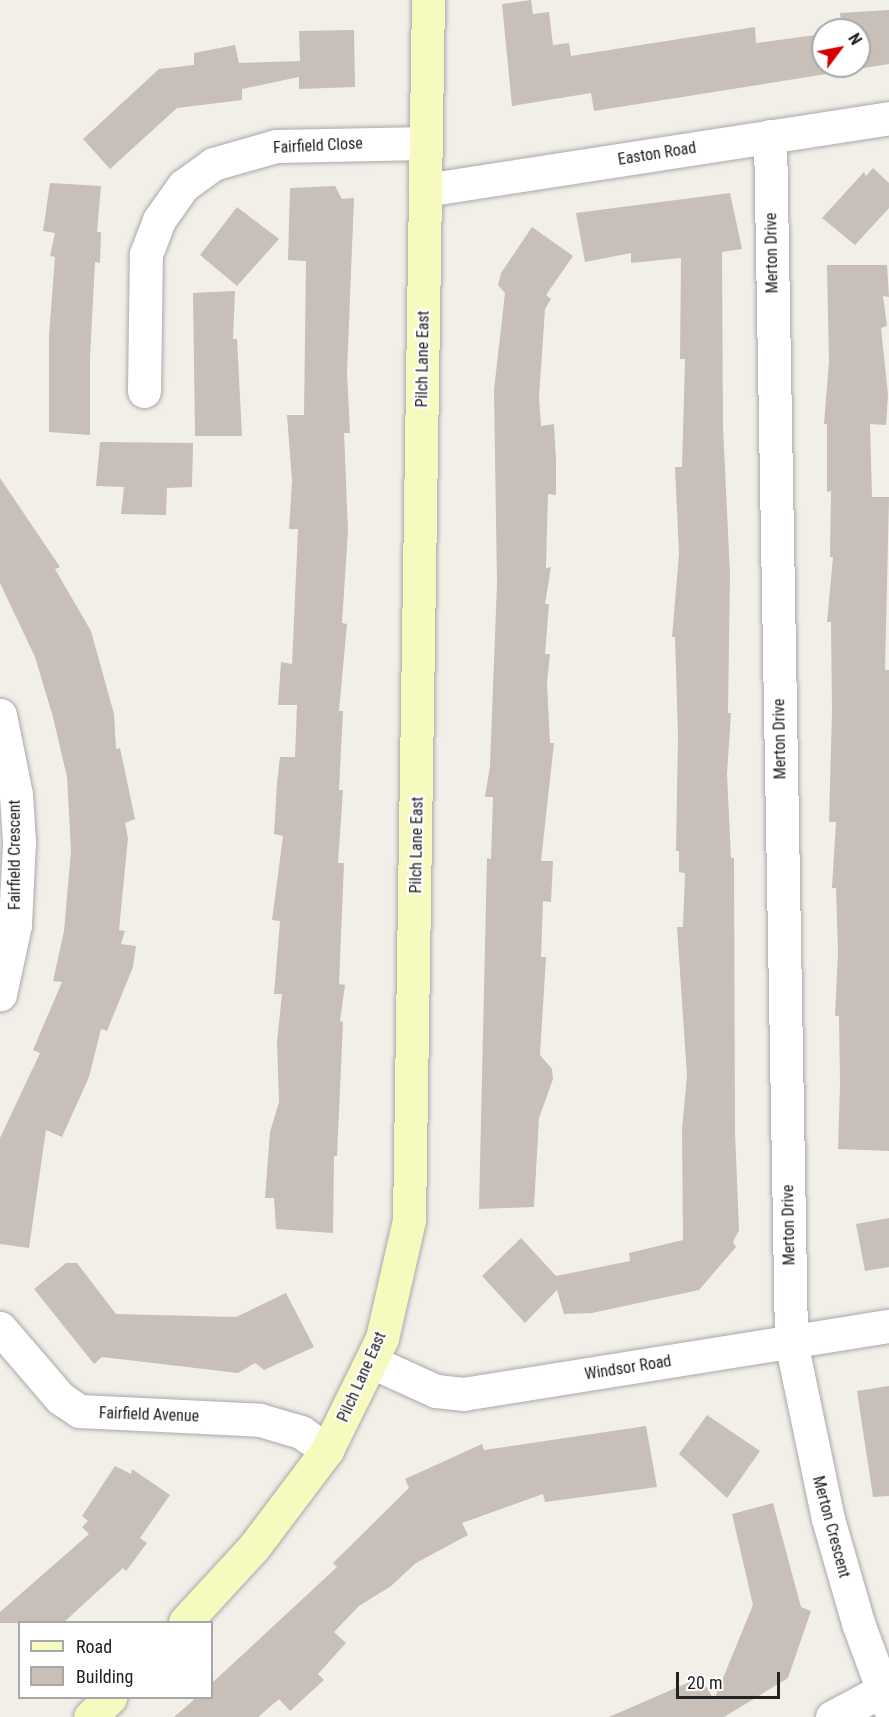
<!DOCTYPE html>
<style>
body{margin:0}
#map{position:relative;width:889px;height:1717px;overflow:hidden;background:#f2efe9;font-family:"Roboto Condensed",sans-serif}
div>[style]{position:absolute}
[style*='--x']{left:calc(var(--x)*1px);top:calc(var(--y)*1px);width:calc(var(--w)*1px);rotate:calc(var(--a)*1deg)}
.building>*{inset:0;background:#c7bfb8}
.roads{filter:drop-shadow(0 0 2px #a9a9a9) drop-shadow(0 0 2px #a9a9a9)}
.street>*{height:33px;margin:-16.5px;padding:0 16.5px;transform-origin:16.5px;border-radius:16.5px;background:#fff}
.secondary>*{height:33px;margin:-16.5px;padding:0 16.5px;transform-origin:16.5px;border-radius:16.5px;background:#f7fabf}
span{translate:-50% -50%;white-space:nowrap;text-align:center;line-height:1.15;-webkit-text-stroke:4.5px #fff;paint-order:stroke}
.street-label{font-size:16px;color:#222}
.legend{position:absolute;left:18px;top:1621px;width:195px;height:78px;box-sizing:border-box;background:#fff;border:2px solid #a7a7a7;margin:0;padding:8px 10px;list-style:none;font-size:18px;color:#222}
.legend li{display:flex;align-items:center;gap:12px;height:30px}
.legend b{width:30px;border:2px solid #a7a7a7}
.north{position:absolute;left:811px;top:18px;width:60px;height:60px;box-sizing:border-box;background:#fff;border:2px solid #a7a7a7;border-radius:50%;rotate:58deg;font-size:16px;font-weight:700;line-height:24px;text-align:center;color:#222}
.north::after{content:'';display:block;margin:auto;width:21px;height:27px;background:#d40000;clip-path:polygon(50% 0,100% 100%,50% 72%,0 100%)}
.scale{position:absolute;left:676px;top:1672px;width:104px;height:27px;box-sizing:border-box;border:3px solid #222;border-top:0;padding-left:8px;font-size:18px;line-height:21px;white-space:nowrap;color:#222;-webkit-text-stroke:4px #fff;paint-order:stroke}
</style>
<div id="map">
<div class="building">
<i style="clip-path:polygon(531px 0,533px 14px,549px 12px,553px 45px,569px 43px,571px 56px,755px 27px,756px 43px,823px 34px,823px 66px,859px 66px,859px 30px,842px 30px,840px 13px,889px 10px,889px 64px,594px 111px,591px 93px,512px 106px,502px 4px)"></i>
<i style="clip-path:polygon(354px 30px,355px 87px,299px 89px,299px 77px,242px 89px,242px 100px,177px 108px,110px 169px,83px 139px,159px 69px,194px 65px,194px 53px,235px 45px,239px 63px,300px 61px,299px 31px)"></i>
<i style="clip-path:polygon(873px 168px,889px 183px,889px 208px,855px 245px,822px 218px,864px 172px,866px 176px)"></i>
<i style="clip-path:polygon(50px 183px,101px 186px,97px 232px,101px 232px,100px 263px,95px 262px,90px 357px,90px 435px,49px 432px,49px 335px,55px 257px,50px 256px,55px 233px,43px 231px)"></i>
<i style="clip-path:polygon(335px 186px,342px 199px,354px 198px,347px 372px,350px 433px,344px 433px,348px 530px,342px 623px,347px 624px,339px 711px,343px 711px,339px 790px,343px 790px,338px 863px,344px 863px,339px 984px,345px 985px,340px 1021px,343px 1022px,337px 1156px,334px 1156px,333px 1233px,276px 1229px,274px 1198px,265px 1198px,270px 1132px,279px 1102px,277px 1042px,282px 994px,274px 994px,280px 921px,272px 920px,283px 836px,274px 834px,277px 783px,280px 757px,295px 757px,297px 705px,278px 705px,281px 662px,292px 664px,298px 529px,289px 529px,292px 481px,287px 415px,304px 415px,306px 261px,288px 260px,290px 188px)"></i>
<i style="clip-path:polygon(730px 193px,742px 249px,722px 252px,723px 427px,730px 574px,728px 713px,731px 713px,727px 774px,731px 858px,734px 858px,735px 1133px,739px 1230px,733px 1242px,736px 1247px,699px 1290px,592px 1313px,564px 1314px,557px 1290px,525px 1323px,482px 1276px,521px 1238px,556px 1276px,630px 1261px,629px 1253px,683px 1240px,682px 1129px,687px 1076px,677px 927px,683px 927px,685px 873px,679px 872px,679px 851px,676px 851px,678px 735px,675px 637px,672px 637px,679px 554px,675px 467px,682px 467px,685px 359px,680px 359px,681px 258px,631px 263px,631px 253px,585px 262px,576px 213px)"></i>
<i style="clip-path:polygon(237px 207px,279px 239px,237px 286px,200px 255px)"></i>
<i style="clip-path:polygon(532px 227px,573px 256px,546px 295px,551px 299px,545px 309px,539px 397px,541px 426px,554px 424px,556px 460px,556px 495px,548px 494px,546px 568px,551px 567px,545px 604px,549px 604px,545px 654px,550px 654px,547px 683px,550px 743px,554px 743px,541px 861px,553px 861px,551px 902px,543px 901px,541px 957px,546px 957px,540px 1055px,552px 1069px,553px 1079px,539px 1118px,534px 1207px,479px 1209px,487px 858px,491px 859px,493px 797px,485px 797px,490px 766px,497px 583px,494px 390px,505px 293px,498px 285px,501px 273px)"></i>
<i style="clip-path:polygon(827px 265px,887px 265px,889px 297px,883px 296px,887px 326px,881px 328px,888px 395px,886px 425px,870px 424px,872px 497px,889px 497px,885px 670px,889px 670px,889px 1151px,838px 1149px,840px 1085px,839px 1016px,835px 1016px,838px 953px,836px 888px,832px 888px,836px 822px,829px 822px,832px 712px,831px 622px,827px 622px,833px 557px,830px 557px,831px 491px,827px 492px,827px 424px,824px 424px,829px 361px)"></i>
<i style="clip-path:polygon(235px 291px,233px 339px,237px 339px,242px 436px,195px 436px,193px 293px)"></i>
<i style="clip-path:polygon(100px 442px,193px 443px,192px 487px,167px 488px,166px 515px,121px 514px,124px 487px,96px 486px)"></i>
<i style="clip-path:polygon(0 478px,60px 567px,55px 569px,91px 631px,114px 714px,116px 749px,120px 748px,135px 819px,125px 823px,128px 838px,119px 930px,125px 931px,121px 944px,136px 946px,133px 967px,107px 1031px,101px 1029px,89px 1077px,62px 1137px,46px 1130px,29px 1248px,0 1244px,0 1138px,40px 1053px,33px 1050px,62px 982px,53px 981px,64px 931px,71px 851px,67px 777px,53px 717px,35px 657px,0 583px)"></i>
<i style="clip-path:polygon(889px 1218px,889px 1267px,865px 1271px,856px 1224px)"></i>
<i style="clip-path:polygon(66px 1263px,77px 1263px,116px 1314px,236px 1317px,286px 1293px,314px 1347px,264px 1370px,255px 1363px,238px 1373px,102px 1357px,94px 1364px,34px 1289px)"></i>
<i style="clip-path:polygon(889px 1386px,889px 1496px,873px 1497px,857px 1391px)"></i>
<i style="clip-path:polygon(707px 1415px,760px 1451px,727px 1498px,679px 1454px)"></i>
<i style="clip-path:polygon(646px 1426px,657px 1487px,545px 1502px,543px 1494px,462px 1523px,468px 1535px,416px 1563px,391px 1586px,359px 1606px,334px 1632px,346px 1643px,318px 1674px,324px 1680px,290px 1711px,279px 1699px,258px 1717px,174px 1717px,196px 1698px,212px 1698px,212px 1683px,337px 1567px,333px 1563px,409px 1488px,405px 1479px,482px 1444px,484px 1450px)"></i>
<i style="clip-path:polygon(115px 1466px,131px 1474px,132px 1469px,170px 1495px,140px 1538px,147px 1543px,126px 1571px,123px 1568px,63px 1623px,0 1623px,0 1612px,89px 1534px,82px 1527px,88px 1521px,82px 1516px)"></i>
<i style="clip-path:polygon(773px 1503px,801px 1607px,811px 1611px,788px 1678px,724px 1717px,609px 1717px,701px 1677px,714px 1700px,753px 1605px,732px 1514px)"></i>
</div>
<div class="roads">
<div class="street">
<i style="--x:770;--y:136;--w:1206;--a:89"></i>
<i style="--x:791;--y:1342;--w:181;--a:78.2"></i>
<i style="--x:828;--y:1519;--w:108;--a:73.9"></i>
<i style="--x:858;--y:1623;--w:90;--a:69.7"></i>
<i style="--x:425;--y:190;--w:470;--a:-8.8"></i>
<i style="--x:144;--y:391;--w:137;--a:-89.2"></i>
<i style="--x:146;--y:254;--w:36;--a:-69"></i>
<i style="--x:159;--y:220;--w:42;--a:-54.8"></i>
<i style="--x:183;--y:186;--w:37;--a:-36"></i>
<i style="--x:213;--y:164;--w:66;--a:-15.9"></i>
<i style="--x:276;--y:146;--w:150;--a:-1.1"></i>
<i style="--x:0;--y:715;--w:81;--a:78.6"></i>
<i style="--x:16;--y:794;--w:48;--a:86.4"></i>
<i style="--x:19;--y:842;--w:83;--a:92.8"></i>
<i style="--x:15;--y:925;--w:71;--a:102.3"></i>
<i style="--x:0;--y:1328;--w:92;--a:49.4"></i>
<i style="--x:60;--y:1398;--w:23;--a:34"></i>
<i style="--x:79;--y:1411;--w:181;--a:2.8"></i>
<i style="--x:260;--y:1420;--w:43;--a:16.3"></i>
<i style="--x:301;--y:1432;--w:32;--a:35"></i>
<i style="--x:372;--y:1362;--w:70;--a:24.4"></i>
<i style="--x:436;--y:1391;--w:27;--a:6"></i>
<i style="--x:463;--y:1394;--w:431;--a:-9.1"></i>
<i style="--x:832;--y:1717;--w:58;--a:-27.9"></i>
</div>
<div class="secondary">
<i style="--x:185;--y:1622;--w:102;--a:-47.4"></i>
<i style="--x:254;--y:1547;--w:121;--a:-53"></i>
<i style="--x:327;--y:1450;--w:125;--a:-63.8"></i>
<i style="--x:382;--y:1338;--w:121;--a:-77.1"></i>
<i style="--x:409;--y:1220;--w:1220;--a:-89.11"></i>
<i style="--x:90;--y:1717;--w:28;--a:-44"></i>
</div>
</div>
<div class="street-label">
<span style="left:318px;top:146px;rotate:-3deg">Fairfield Close</span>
<span style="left:657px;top:154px;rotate:-9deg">Easton Road</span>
<span style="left:772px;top:253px;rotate:-91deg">Merton Drive</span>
<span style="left:423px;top:359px;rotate:-89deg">Pilch Lane East</span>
<span style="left:780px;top:739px;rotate:-91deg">Merton Drive</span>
<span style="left:417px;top:845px;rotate:-89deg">Pilch Lane East</span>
<span style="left:15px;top:855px;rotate:-90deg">Fairfield Crescent</span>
<span style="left:789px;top:1225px;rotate:-91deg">Merton Drive</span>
<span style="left:628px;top:1368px;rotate:-9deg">Windsor Road</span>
<span style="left:362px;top:1377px;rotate:-66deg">Pilch Lane East</span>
<span style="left:149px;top:1415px;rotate:2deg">Fairfield Avenue</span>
<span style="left:831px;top:1527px;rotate:75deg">Merton Crescent</span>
</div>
<ul class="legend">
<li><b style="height:8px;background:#f7fabf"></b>Road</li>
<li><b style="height:16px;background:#c7bfb8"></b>Building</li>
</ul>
<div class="north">N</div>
<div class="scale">20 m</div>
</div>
